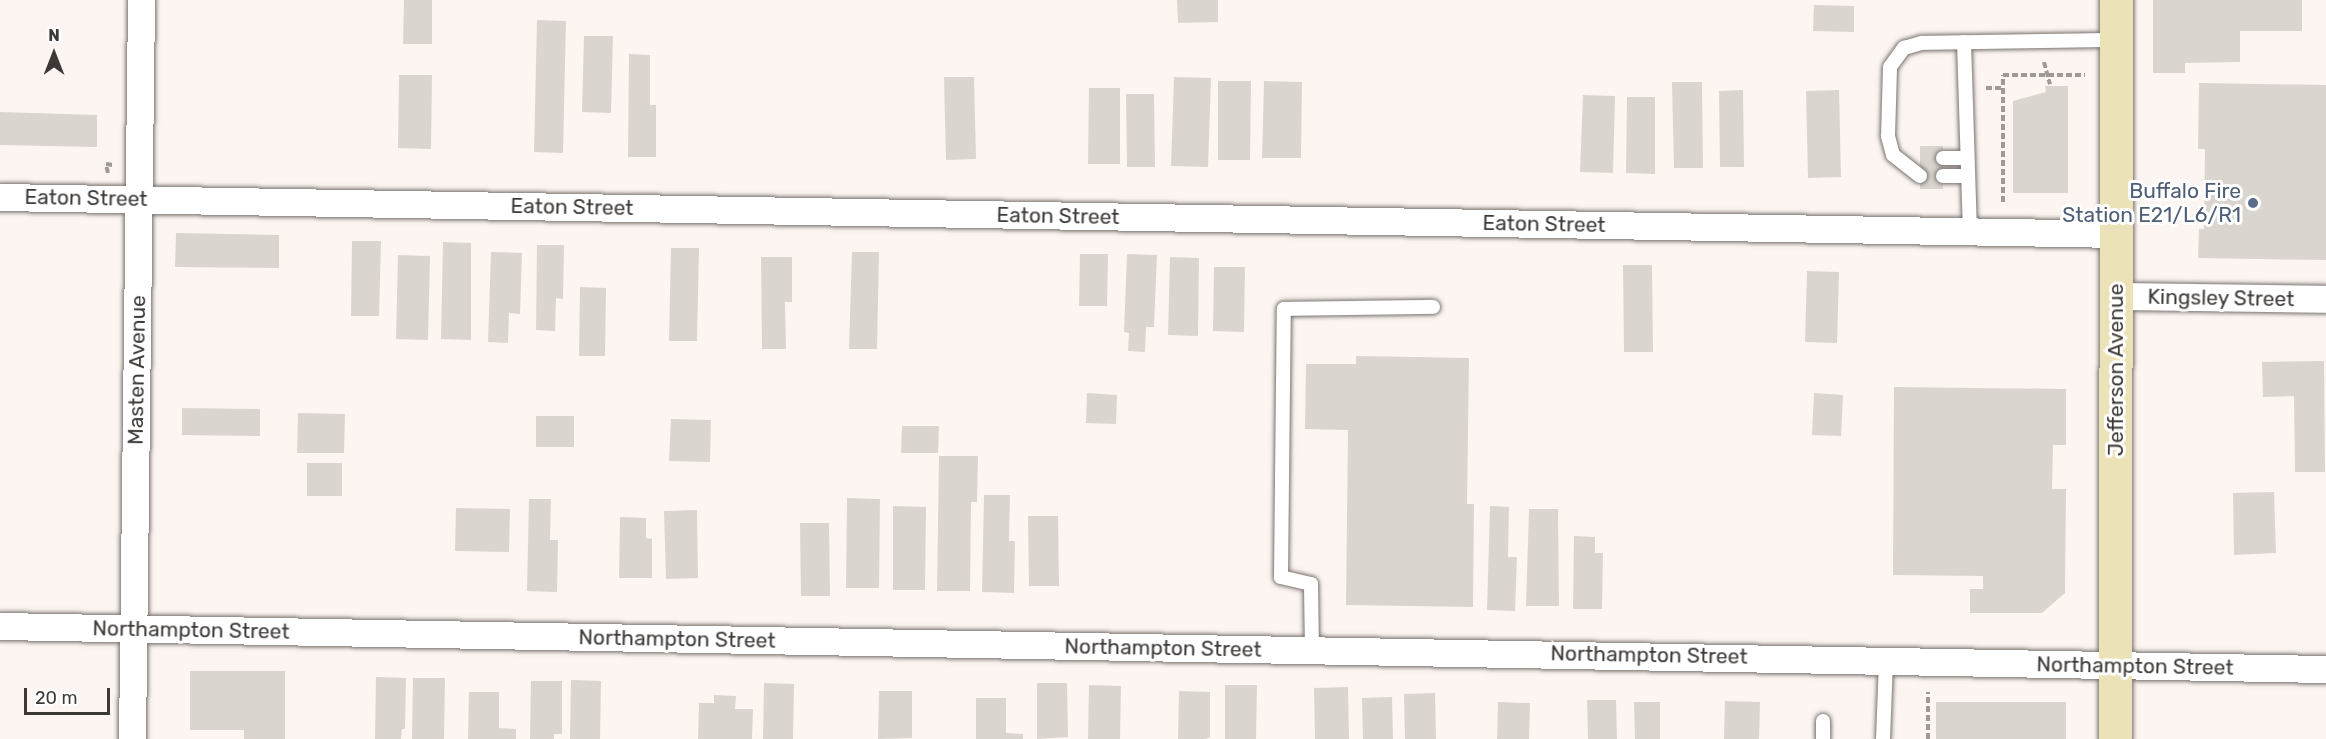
<!DOCTYPE html>
<style>
body{margin:0}
#map{position:relative;width:2326px;height:739px;overflow:hidden;background:#fcf5f1;font-family:Rubik,sans-serif}
div>[style]{position:absolute}
[style*='--x']{left:calc(var(--x)*1px);top:calc(var(--y)*1px);width:calc(var(--w)*1px);rotate:calc(var(--a)*1deg)}
.building>*{inset:0;background:#dbd5d0}
.path>*{height:4px;margin-top:-2px;transform-origin:0;background:repeating-linear-gradient(90deg,#9f9a97 0 6px,transparent 0 9px)}
.roads{filter:drop-shadow(0 0 2px #79736f) drop-shadow(0 0 2px #79736f)}
.lane>*{height:14px;margin:-7px;padding:0 7px;transform-origin:7px;border-radius:7px;background:#fff}
.street>*{height:27px;margin:-13.5px;padding:0 13.5px;transform-origin:13.5px;border-radius:13.5px;background:#fff}
.secondary>*{height:33px;margin:-16.5px;padding:0 16.5px;transform-origin:16.5px;border-radius:16.5px;background:#ece2b8}
.dots>*{width:16px;height:16px;translate:-50% -50%;box-sizing:border-box;border:3px solid #fff;border-radius:50%}
span{translate:-50% -50%;white-space:nowrap;text-align:center;line-height:1.15;-webkit-text-stroke:6px #fff;paint-order:stroke}
.service-label{font-size:21px;color:#4e5e75}
.right{translate:-100% -50%;text-align:right}
.street-label{font-size:21px;color:#3c3937}
.north{position:absolute;left:24px;top:24px;width:60px;height:60px;-webkit-text-stroke:4px #fff;paint-order:stroke;rotate:0deg;font-size:16px;font-weight:700;line-height:24px;text-align:center;color:#3c3937}
.north::after{content:'';display:block;margin:auto;width:21px;height:27px;background:#3c3937;clip-path:polygon(50% 0,100% 100%,50% 72%,0 100%)}
.scale{position:absolute;left:24px;top:688px;width:86px;height:27px;box-sizing:border-box;border:3px solid #3c3937;border-top:0;padding-left:8px;font-size:18px;line-height:21px;white-space:nowrap;color:#3c3937;-webkit-text-stroke:4px #fff;paint-order:stroke}
</style>
<div id="map">
<div class="building">
<i style="clip-path:polygon(404px 0,432px 0,432px 44px,403px 44px)"></i>
<i style="clip-path:polygon(1177px 0,1218px 0,1218px 22px,1178px 23px)"></i>
<i style="clip-path:polygon(2153px 0,2302px 0,2302px 31px,2240px 31px,2240px 62px,2185px 63px,2185px 73px,2153px 73px)"></i>
<i style="clip-path:polygon(1814px 5px,1854px 6px,1854px 32px,1813px 31px)"></i>
<i style="clip-path:polygon(537px 20px,566px 21px,563px 153px,534px 152px)"></i>
<i style="clip-path:polygon(584px 36px,613px 36px,611px 113px,582px 112px)"></i>
<i style="clip-path:polygon(629px 54px,650px 55px,650px 105px,656px 105px,656px 157px,628px 157px)"></i>
<i style="clip-path:polygon(399px 75px,432px 75px,431px 149px,398px 148px)"></i>
<i style="clip-path:polygon(944px 77px,974px 77px,976px 159px,946px 160px)"></i>
<i style="clip-path:polygon(1174px 77px,1211px 78px,1208px 167px,1171px 166px)"></i>
<i style="clip-path:polygon(1218px 81px,1251px 81px,1250px 160px,1218px 160px)"></i>
<i style="clip-path:polygon(1264px 81px,1302px 82px,1301px 158px,1262px 158px)"></i>
<i style="clip-path:polygon(1672px 82px,1702px 82px,1703px 168px,1674px 168px)"></i>
<i style="clip-path:polygon(2199px 83px,2326px 85px,2326px 260px,2198px 258px,2199px 229px,2204px 229px,2205px 149px,2198px 149px)"></i>
<i style="clip-path:polygon(2045px 86px,2068px 86px,2068px 193px,2013px 193px,2013px 101px,2046px 92px)"></i>
<i style="clip-path:polygon(1089px 88px,1120px 88px,1120px 164px,1088px 164px)"></i>
<i style="clip-path:polygon(1743px 90px,1744px 167px,1720px 167px,1719px 91px)"></i>
<i style="clip-path:polygon(1839px 90px,1841px 177px,1808px 178px,1806px 91px)"></i>
<i style="clip-path:polygon(1126px 94px,1154px 94px,1155px 167px,1127px 167px)"></i>
<i style="clip-path:polygon(1583px 95px,1615px 96px,1613px 173px,1580px 172px)"></i>
<i style="clip-path:polygon(1627px 97px,1655px 97px,1655px 174px,1626px 173px)"></i>
<i style="clip-path:polygon(0 112px,97px 115px,97px 147px,0 145px)"></i>
<i style="clip-path:polygon(1920px 146px,1943px 146px,1943px 189px,1920px 189px)"></i>
<i style="clip-path:polygon(176px 233px,279px 235px,279px 268px,175px 267px)"></i>
<i style="clip-path:polygon(352px 241px,381px 241px,379px 316px,351px 316px)"></i>
<i style="clip-path:polygon(443px 242px,471px 243px,471px 340px,441px 339px)"></i>
<i style="clip-path:polygon(537px 245px,564px 245px,563px 299px,556px 298px,555px 331px,536px 330px)"></i>
<i style="clip-path:polygon(671px 248px,699px 248px,697px 341px,669px 341px)"></i>
<i style="clip-path:polygon(491px 252px,522px 253px,520px 314px,509px 313px,508px 343px,488px 342px)"></i>
<i style="clip-path:polygon(852px 252px,879px 252px,877px 349px,849px 349px)"></i>
<i style="clip-path:polygon(1080px 254px,1108px 254px,1107px 306px,1079px 306px)"></i>
<i style="clip-path:polygon(1127px 254px,1157px 255px,1154px 327px,1146px 327px,1145px 352px,1128px 351px,1129px 333px,1124px 332px)"></i>
<i style="clip-path:polygon(398px 255px,430px 256px,428px 340px,396px 339px)"></i>
<i style="clip-path:polygon(761px 257px,792px 257px,792px 302px,785px 302px,786px 349px,762px 349px)"></i>
<i style="clip-path:polygon(1170px 257px,1199px 258px,1198px 336px,1168px 335px)"></i>
<i style="clip-path:polygon(1623px 265px,1652px 265px,1653px 352px,1624px 352px)"></i>
<i style="clip-path:polygon(1214px 267px,1245px 267px,1244px 332px,1213px 331px)"></i>
<i style="clip-path:polygon(1807px 271px,1839px 272px,1837px 343px,1805px 342px)"></i>
<i style="clip-path:polygon(580px 287px,606px 288px,605px 356px,579px 356px)"></i>
<i style="clip-path:polygon(1356px 356px,1469px 358px,1467px 504px,1474px 504px,1473px 607px,1346px 605px,1348px 430px,1305px 429px,1306px 364px,1356px 364px)"></i>
<i style="clip-path:polygon(2324px 361px,2325px 472px,2295px 472px,2294px 396px,2263px 397px,2262px 362px)"></i>
<i style="clip-path:polygon(1894px 387px,2066px 389px,2066px 445px,2053px 445px,2052px 489px,2066px 489px,2065px 593px,2042px 613px,1970px 613px,1970px 589px,1983px 589px,1983px 576px,1893px 575px)"></i>
<i style="clip-path:polygon(1087px 393px,1117px 395px,1116px 424px,1086px 423px)"></i>
<i style="clip-path:polygon(1814px 393px,1843px 395px,1841px 436px,1812px 435px)"></i>
<i style="clip-path:polygon(182px 408px,260px 409px,260px 436px,182px 435px)"></i>
<i style="clip-path:polygon(298px 413px,345px 414px,344px 453px,297px 453px)"></i>
<i style="clip-path:polygon(536px 416px,574px 416px,574px 447px,536px 447px)"></i>
<i style="clip-path:polygon(671px 419px,711px 420px,710px 462px,669px 461px)"></i>
<i style="clip-path:polygon(902px 426px,939px 426px,938px 453px,901px 453px)"></i>
<i style="clip-path:polygon(939px 456px,978px 456px,977px 502px,971px 502px,970px 591px,937px 591px)"></i>
<i style="clip-path:polygon(307px 463px,342px 463px,342px 496px,307px 496px)"></i>
<i style="clip-path:polygon(2274px 492px,2276px 553px,2234px 555px,2233px 493px)"></i>
<i style="clip-path:polygon(984px 495px,1010px 495px,1009px 541px,1015px 541px,1014px 593px,982px 592px)"></i>
<i style="clip-path:polygon(847px 498px,880px 499px,879px 588px,846px 588px)"></i>
<i style="clip-path:polygon(529px 499px,551px 499px,550px 540px,558px 540px,557px 592px,527px 591px)"></i>
<i style="clip-path:polygon(893px 506px,926px 507px,925px 590px,893px 590px)"></i>
<i style="clip-path:polygon(1490px 506px,1509px 507px,1508px 557px,1517px 557px,1515px 611px,1487px 610px)"></i>
<i style="clip-path:polygon(456px 508px,510px 509px,509px 552px,455px 551px)"></i>
<i style="clip-path:polygon(1529px 509px,1558px 509px,1559px 606px,1526px 606px)"></i>
<i style="clip-path:polygon(697px 510px,698px 578px,666px 579px,664px 511px)"></i>
<i style="clip-path:polygon(1028px 516px,1058px 516px,1059px 586px,1029px 586px)"></i>
<i style="clip-path:polygon(620px 517px,646px 518px,646px 538px,652px 539px,652px 578px,619px 578px)"></i>
<i style="clip-path:polygon(800px 523px,829px 523px,830px 596px,801px 596px)"></i>
<i style="clip-path:polygon(1574px 536px,1595px 537px,1595px 553px,1603px 553px,1602px 609px,1573px 609px)"></i>
<i style="clip-path:polygon(190px 671px,285px 671px,285px 739px,244px 739px,244px 730px,190px 730px)"></i>
<i style="clip-path:polygon(376px 677px,406px 678px,405px 729px,402px 729px,401px 739px,375px 739px)"></i>
<i style="clip-path:polygon(413px 678px,445px 678px,444px 739px,412px 739px)"></i>
<i style="clip-path:polygon(571px 680px,601px 681px,600px 739px,570px 739px)"></i>
<i style="clip-path:polygon(531px 681px,562px 681px,562px 734px,554px 734px,554px 739px,530px 739px)"></i>
<i style="clip-path:polygon(764px 683px,794px 684px,793px 739px,763px 739px)"></i>
<i style="clip-path:polygon(1037px 683px,1067px 683px,1068px 737px,1037px 739px)"></i>
<i style="clip-path:polygon(1089px 685px,1121px 686px,1120px 739px,1088px 739px)"></i>
<i style="clip-path:polygon(1225px 685px,1257px 685px,1256px 739px,1225px 739px)"></i>
<i style="clip-path:polygon(1348px 687px,1349px 739px,1315px 739px,1314px 688px)"></i>
<i style="clip-path:polygon(879px 691px,912px 691px,912px 738px,878px 739px)"></i>
<i style="clip-path:polygon(1179px 691px,1210px 692px,1210px 737px,1206px 739px,1178px 739px)"></i>
<i style="clip-path:polygon(469px 692px,499px 692px,499px 728px,516px 729px,516px 739px,468px 739px)"></i>
<i style="clip-path:polygon(1435px 693px,1436px 739px,1405px 739px,1404px 694px)"></i>
<i style="clip-path:polygon(714px 695px,736px 696px,735px 709px,753px 709px,752px 739px,698px 739px,699px 703px,714px 703px)"></i>
<i style="clip-path:polygon(1392px 697px,1393px 739px,1363px 739px,1362px 698px)"></i>
<i style="clip-path:polygon(976px 698px,1006px 698px,1006px 733px,1023px 734px,1023px 739px,976px 739px)"></i>
<i style="clip-path:polygon(1587px 700px,1616px 700px,1617px 739px,1588px 739px)"></i>
<i style="clip-path:polygon(1725px 701px,1760px 702px,1759px 739px,1724px 739px)"></i>
<i style="clip-path:polygon(1498px 702px,1530px 703px,1529px 739px,1497px 739px)"></i>
<i style="clip-path:polygon(1634px 702px,1660px 702px,1660px 739px,1635px 739px)"></i>
<i style="clip-path:polygon(1936px 702px,2066px 702px,2066px 739px,1936px 739px)"></i>
</div>
<div class="path">
<i style="--x:2044;--y:62;--w:23;--a:75"></i>
<i style="--x:1986;--y:88;--w:17;--a:0"></i>
<i style="--x:108;--y:173;--w:9;--a:-103"></i>
<i style="--x:106;--y:164;--w:7;--a:8"></i>
<i style="--x:2003;--y:202;--w:127;--a:-90"></i>
<i style="--x:2003;--y:75;--w:82;--a:0"></i>
<i style="--x:1928;--y:739;--w:47;--a:-90"></i>
</div>
<div class="roads">
<div class="lane">
<i style="--x:1964;--y:42;--w:189;--a:88.2"></i>
<i style="--x:1943;--y:158;--w:21;--a:0"></i>
<i style="--x:1920;--y:176;--w:34;--a:-142"></i>
<i style="--x:1893;--y:155;--w:20;--a:-105"></i>
<i style="--x:1888;--y:136;--w:69;--a:-88.3"></i>
<i style="--x:1890;--y:67;--w:24;--a:-54"></i>
<i style="--x:1904;--y:48;--w:19;--a:-16"></i>
<i style="--x:1922;--y:43;--w:194;--a:-0.9"></i>
<i style="--x:1943;--y:176;--w:24;--a:0"></i>
<i style="--x:1312;--y:650;--w:66;--a:-90.9"></i>
<i style="--x:1311;--y:584;--w:31;--a:-167"></i>
<i style="--x:1281;--y:577;--w:268;--a:-89.4"></i>
<i style="--x:1284;--y:309;--w:149;--a:-0.8"></i>
<i style="--x:1823;--y:721;--w:18;--a:90"></i>
<i style="--x:1883;--y:739;--w:79;--a:-87.8"></i>
</div>
<div class="street">
<i style="--x:0;--y:197;--w:2116;--a:1"></i>
<i style="--x:2116;--y:296;--w:210;--a:0.8"></i>
<i style="--x:0;--y:626;--w:2326;--a:1.06"></i>
<i style="--x:132;--y:739;--w:739;--a:-89.3"></i>
</div>
<div class="secondary">
<i style="--x:2115;--y:739;--w:739;--a:-89.92"></i>
</div>
</div>
<div class="dots">
<i style="left:2253px;top:203px;background:#5c6f8a"></i>
</div>
<div class="service-label">
<span class="right" style="left:2241px;top:203px">Buffalo Fire<br>Station E21/L6/R1</span>
</div>
<div class="street-label">
<span style="left:86px;top:198px;rotate:1deg">Eaton Street</span>
<span style="left:572px;top:207px;rotate:1deg">Eaton Street</span>
<span style="left:1058px;top:216px;rotate:1deg">Eaton Street</span>
<span style="left:1544px;top:224px;rotate:1deg">Eaton Street</span>
<span style="left:2221px;top:298px;rotate:1deg">Kingsley Street</span>
<span style="left:137px;top:370px;rotate:-89deg">Masten Avenue</span>
<span style="left:2116px;top:370px;rotate:-90deg">Jefferson Avenue</span>
<span style="left:191px;top:630px;rotate:1deg">Northampton Street</span>
<span style="left:677px;top:639px;rotate:1deg">Northampton Street</span>
<span style="left:1163px;top:648px;rotate:1deg">Northampton Street</span>
<span style="left:1649px;top:655px;rotate:1deg">Northampton Street</span>
<span style="left:2135px;top:666px;rotate:1deg">Northampton Street</span>
</div>
<div class="north">N</div>
<div class="scale">20 m</div>
</div>
